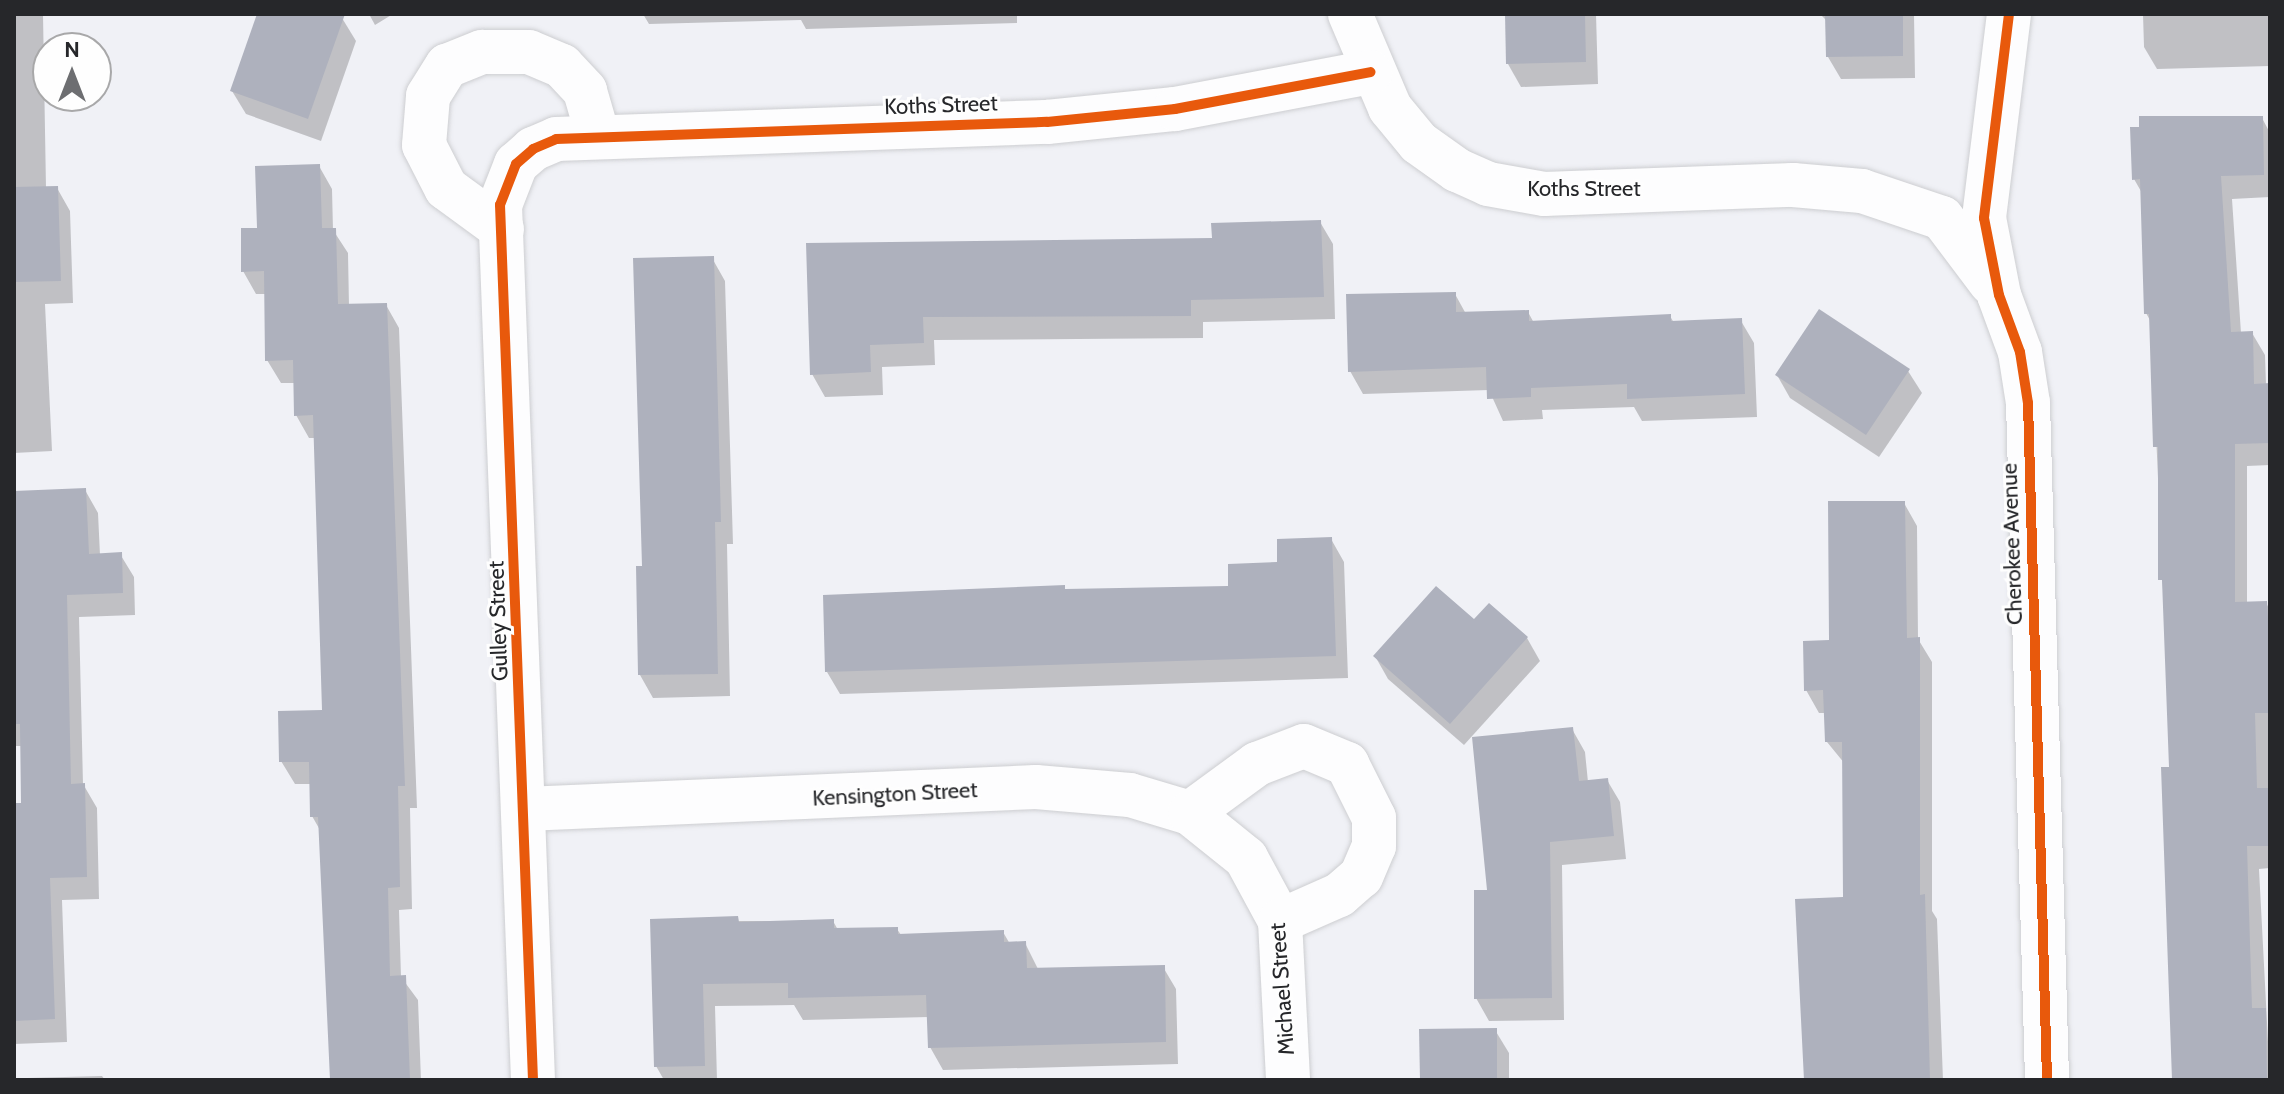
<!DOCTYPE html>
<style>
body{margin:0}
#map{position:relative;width:2284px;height:1094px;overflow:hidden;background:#f0f1f6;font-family:Cabin,sans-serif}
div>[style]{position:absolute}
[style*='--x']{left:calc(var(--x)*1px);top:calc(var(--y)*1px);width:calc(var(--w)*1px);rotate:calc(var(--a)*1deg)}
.shadow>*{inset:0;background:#0003}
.building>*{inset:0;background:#aeb1bd}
.roads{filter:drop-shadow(0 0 2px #cdced1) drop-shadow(0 0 2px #cdced1)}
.minor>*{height:44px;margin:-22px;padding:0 22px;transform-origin:22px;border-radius:22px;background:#fdfdfe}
.cycleway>*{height:10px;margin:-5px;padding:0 5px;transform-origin:5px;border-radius:5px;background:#e8590c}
span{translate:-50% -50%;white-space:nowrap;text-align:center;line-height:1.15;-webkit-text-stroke:6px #fefefe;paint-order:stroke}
.street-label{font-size:22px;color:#26272a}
.frame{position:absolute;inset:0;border:16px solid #26272a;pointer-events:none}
.north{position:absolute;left:32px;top:32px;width:80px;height:80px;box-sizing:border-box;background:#fefefe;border:2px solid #a8a8a9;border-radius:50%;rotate:0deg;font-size:22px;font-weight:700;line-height:32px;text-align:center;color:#26272a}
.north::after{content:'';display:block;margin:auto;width:28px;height:36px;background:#6d6e71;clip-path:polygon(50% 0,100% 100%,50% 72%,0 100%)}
</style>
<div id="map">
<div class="shadow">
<i style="clip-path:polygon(14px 14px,43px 14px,46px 188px,57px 188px,70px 211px,73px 303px,45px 304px,52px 451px,14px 453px)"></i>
<i style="clip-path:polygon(260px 14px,331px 14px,342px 18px,356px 41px,321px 141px,246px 114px,232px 91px)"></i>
<i style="clip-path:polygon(369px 14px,393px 14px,375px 25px)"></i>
<i style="clip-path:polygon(643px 14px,1017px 14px,1017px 23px,806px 29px,801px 20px,649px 24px)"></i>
<i style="clip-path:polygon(1507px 14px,1596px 14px,1598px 84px,1521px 87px,1508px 64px)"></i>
<i style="clip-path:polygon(1820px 14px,1914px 14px,1915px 78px,1841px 79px,1828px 57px,1827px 21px)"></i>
<i style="clip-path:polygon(2143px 14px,2270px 14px,2270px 66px,2157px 69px,2144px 47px)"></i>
<i style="clip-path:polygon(2262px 118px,2270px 133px,2270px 197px,2232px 199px,2241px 333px,2252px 333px,2265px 355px,2266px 385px,2270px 385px,2270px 465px,2247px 466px,2247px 604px,2266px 603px,2270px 610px,2270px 868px,2259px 869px,2270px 1080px,2176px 1080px,2171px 769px,2151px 322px,2146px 313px,2142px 193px,2134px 179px)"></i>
<i style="clip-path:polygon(319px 166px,332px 189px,333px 230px,348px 253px,349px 306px,386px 305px,399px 328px,417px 808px,410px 808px,412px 909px,399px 910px,401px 977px,418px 1000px,421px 1080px,331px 1080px,320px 830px,312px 816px,312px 784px,295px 784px,281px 761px,324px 712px,315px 438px,309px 438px,296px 415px,295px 383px,281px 383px,267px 360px,266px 294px,256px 294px,243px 271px,259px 230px)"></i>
<i style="clip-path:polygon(1320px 222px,1333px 244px,1335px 319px,1203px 322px,1203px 338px,934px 340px,935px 365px,882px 367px,883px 395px,825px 397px,812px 374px,808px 245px,1214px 240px)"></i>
<i style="clip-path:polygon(712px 258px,725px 281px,733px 544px,727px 544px,730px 696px,653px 698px,640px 675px,644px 568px)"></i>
<i style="clip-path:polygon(1455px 294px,1466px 314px,1528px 312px,1534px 323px,1670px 316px,1674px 323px,1741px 321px,1754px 343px,1757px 417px,1642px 421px,1634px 407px,1542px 410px,1543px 419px,1503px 421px,1489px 390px,1363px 394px,1350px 371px)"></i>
<i style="clip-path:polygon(1908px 371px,1922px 393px,1879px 457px,1790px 398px,1777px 375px)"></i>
<i style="clip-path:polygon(85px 490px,98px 513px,100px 555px,120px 554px,134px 577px,135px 615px,79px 617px,83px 784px,97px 808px,99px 899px,62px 900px,67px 1042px,14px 1044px,14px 817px,24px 817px,22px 746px,14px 746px,14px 493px)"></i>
<i style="clip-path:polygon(1904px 503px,1917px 526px,1918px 639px,1932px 662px,1932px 911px,1937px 919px,1943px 1080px,1806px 1080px,1845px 899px,1845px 764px,1827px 742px,1826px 713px,1819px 713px,1806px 690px)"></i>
<i style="clip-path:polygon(1331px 539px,1344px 562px,1348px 678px,840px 694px,827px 672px,1064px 587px,1066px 591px,1230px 588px)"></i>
<i style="clip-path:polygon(1474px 622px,1527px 638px,1540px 661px,1464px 745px,1388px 679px,1375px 656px)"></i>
<i style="clip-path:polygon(1572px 729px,1585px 752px,1588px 782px,1607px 780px,1620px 802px,1626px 859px,1562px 865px,1564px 1020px,1489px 1021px,1476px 998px,1489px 892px)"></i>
<i style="clip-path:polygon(652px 921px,833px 921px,838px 930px,897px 929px,901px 935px,1003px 932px,1010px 944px,1025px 943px,1038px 969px,1163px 967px,1176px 989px,1178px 1064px,943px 1070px,930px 1047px,929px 1017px,803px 1020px,794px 1005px,715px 1006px,717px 1080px,664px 1080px,656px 1066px)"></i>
<i style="clip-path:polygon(1495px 1030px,1509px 1053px,1509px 1080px,1422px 1080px)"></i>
<i style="clip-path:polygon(102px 1076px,105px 1080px,27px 1080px,27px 1078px)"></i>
</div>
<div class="building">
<i style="clip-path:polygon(257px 14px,345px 14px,308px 119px,230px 91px)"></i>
<i style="clip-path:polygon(1505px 14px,1585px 14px,1586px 62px,1506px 64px)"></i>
<i style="clip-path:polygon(1825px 14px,1903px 14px,1903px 56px,1826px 57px)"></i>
<i style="clip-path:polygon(2139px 116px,2263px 116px,2264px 175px,2221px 176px,2231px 332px,2253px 331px,2254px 384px,2270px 383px,2270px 443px,2235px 444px,2235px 602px,2267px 601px,2270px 653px,2270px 713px,2255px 713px,2257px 788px,2270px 788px,2270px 846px,2247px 846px,2252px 1008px,2266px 1008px,2267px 1080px,2172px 1080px,2161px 767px,2169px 767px,2162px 580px,2158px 580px,2158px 447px,2153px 447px,2149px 314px,2144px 314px,2140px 179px,2132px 180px,2130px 127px,2139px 127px)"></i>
<i style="clip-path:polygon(320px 164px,322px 228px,336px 228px,338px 304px,387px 303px,405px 786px,398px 786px,400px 887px,388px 888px,390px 976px,406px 975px,410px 1080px,330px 1080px,318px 817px,310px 817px,309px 762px,279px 762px,278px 711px,322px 710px,313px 415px,294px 416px,293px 360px,265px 361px,264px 271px,241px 272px,241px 228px,257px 228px,255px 166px)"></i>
<i style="clip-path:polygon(58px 186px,61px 281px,14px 282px,14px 187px)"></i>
<i style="clip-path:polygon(1321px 220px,1324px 297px,1191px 300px,1191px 316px,923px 317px,924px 343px,870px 345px,871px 372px,810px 375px,806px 243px,1212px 238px,1211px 223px)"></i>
<i style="clip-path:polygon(714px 256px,721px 522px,715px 522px,718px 674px,638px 675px,636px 566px,642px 566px,633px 258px)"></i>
<i style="clip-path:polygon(1456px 292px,1456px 312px,1529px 310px,1529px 321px,1671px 314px,1671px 321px,1742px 318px,1745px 394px,1627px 399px,1627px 384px,1531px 388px,1531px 397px,1487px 399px,1486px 367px,1348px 372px,1346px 294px)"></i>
<i style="clip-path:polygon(1819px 309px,1910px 369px,1866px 435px,1775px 375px)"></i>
<i style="clip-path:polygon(86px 488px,89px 554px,122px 552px,123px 593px,67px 595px,71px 784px,85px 783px,87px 877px,50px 878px,55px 1019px,14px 1021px,14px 803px,21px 803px,20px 724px,14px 724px,14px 491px)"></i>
<i style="clip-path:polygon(1828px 501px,1905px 501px,1907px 638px,1920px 637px,1920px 895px,1925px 894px,1930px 1080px,1804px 1080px,1795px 899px,1843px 897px,1842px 742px,1825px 742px,1823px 690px,1804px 691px,1803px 641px,1829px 640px)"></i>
<i style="clip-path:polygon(1332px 537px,1336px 656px,825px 672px,823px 595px,1065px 585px,1065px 589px,1228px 586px,1228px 564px,1277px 562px,1277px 539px)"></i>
<i style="clip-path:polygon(1436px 586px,1474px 619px,1489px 603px,1528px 637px,1450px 724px,1373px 656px)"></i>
<i style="clip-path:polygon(1573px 727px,1579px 781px,1608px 778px,1614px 836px,1550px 842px,1552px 998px,1474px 999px,1474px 890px,1487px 890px,1472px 737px)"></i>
<i style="clip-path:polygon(738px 916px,739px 922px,834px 919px,834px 928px,898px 927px,898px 934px,1004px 930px,1004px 942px,1026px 941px,1027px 968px,1165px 965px,1166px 1042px,928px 1048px,926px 995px,788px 998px,788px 983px,703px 984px,705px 1066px,654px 1067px,650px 919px)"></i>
<i style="clip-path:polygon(1497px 1028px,1497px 1080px,1420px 1080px,1419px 1029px)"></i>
</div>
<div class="roads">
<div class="minor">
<i style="--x:1350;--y:14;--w:102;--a:66.9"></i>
<i style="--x:1390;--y:108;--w:45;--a:50.4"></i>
<i style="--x:1419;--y:143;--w:47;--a:35.4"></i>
<i style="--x:1457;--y:170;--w:34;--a:24"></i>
<i style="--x:1488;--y:184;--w:57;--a:10.1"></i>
<i style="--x:1544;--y:194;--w:249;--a:-2.1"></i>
<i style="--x:1793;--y:185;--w:69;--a:5"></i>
<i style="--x:1862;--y:191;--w:84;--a:18.6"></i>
<i style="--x:1942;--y:218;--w:81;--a:53"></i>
<i style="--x:2009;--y:14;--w:206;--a:97"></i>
<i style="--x:1984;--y:218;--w:78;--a:79"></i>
<i style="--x:1999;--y:295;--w:61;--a:69.8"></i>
<i style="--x:2020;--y:352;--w:52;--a:81.1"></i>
<i style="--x:2028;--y:403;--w:677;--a:88.39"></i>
<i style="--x:502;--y:229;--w:69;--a:-143.8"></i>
<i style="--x:446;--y:188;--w:48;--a:-117.1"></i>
<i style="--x:424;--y:145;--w:49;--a:-85.3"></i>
<i style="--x:428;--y:96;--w:36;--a:-58"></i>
<i style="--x:447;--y:66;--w:38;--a:-22"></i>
<i style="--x:482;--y:52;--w:47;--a:0"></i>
<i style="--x:529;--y:52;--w:36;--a:23"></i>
<i style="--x:562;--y:66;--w:34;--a:47"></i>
<i style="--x:585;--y:91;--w:47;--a:73.9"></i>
<i style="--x:525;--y:809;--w:511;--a:-2.47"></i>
<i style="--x:1036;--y:787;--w:94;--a:4.9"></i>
<i style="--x:1130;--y:795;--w:63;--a:16.7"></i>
<i style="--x:1190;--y:813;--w:72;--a:38.8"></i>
<i style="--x:1246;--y:858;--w:72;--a:61.6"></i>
<i style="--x:1280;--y:921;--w:159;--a:87.1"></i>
<i style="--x:1190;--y:813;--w:83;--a:-36.2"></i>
<i style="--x:1257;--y:764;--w:50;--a:-21"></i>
<i style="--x:1304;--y:746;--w:47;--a:22.7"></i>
<i style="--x:1347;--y:764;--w:60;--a:63.4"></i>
<i style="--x:1374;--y:818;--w:28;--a:90"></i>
<i style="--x:1374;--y:846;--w:33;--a:113"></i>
<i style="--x:1361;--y:876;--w:29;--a:139"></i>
<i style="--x:1339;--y:895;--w:64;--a:156.2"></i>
<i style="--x:533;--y:1080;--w:876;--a:-92.16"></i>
<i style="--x:500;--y:205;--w:44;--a:-68.7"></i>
<i style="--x:516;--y:164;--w:23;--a:-41"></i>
<i style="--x:533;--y:149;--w:25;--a:-23"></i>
<i style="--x:556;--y:139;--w:491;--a:-2"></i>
<i style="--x:1047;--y:122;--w:129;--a:-5.8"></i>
<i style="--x:1175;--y:109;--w:199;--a:-10.7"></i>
</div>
</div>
<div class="cycleway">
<i style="--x:2009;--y:14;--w:206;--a:97"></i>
<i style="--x:1984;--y:218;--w:78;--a:79"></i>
<i style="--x:1999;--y:295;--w:61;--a:69.8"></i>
<i style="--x:2020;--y:352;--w:52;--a:81.1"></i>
<i style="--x:2028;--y:403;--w:677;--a:88.39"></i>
<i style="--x:533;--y:1080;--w:876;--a:-92.16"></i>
<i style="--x:500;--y:205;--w:44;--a:-68.7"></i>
<i style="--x:516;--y:164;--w:23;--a:-41"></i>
<i style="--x:533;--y:149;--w:25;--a:-23"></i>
<i style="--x:556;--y:139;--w:491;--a:-2"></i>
<i style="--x:1047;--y:122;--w:129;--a:-5.8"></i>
<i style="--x:1175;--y:109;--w:199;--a:-10.7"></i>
</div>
<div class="street-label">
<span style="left:941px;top:105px;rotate:-2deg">Koths Street</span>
<span style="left:1584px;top:189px">Koths Street</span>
<span style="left:2012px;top:544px;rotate:-92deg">Cherokee Avenue</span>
<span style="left:498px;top:621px;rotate:-92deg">Gulley Street</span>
<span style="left:895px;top:794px;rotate:-3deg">Kensington Street</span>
<span style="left:1282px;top:989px;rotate:-94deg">Michael Street</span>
</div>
<div class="frame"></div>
<div class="north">N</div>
</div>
